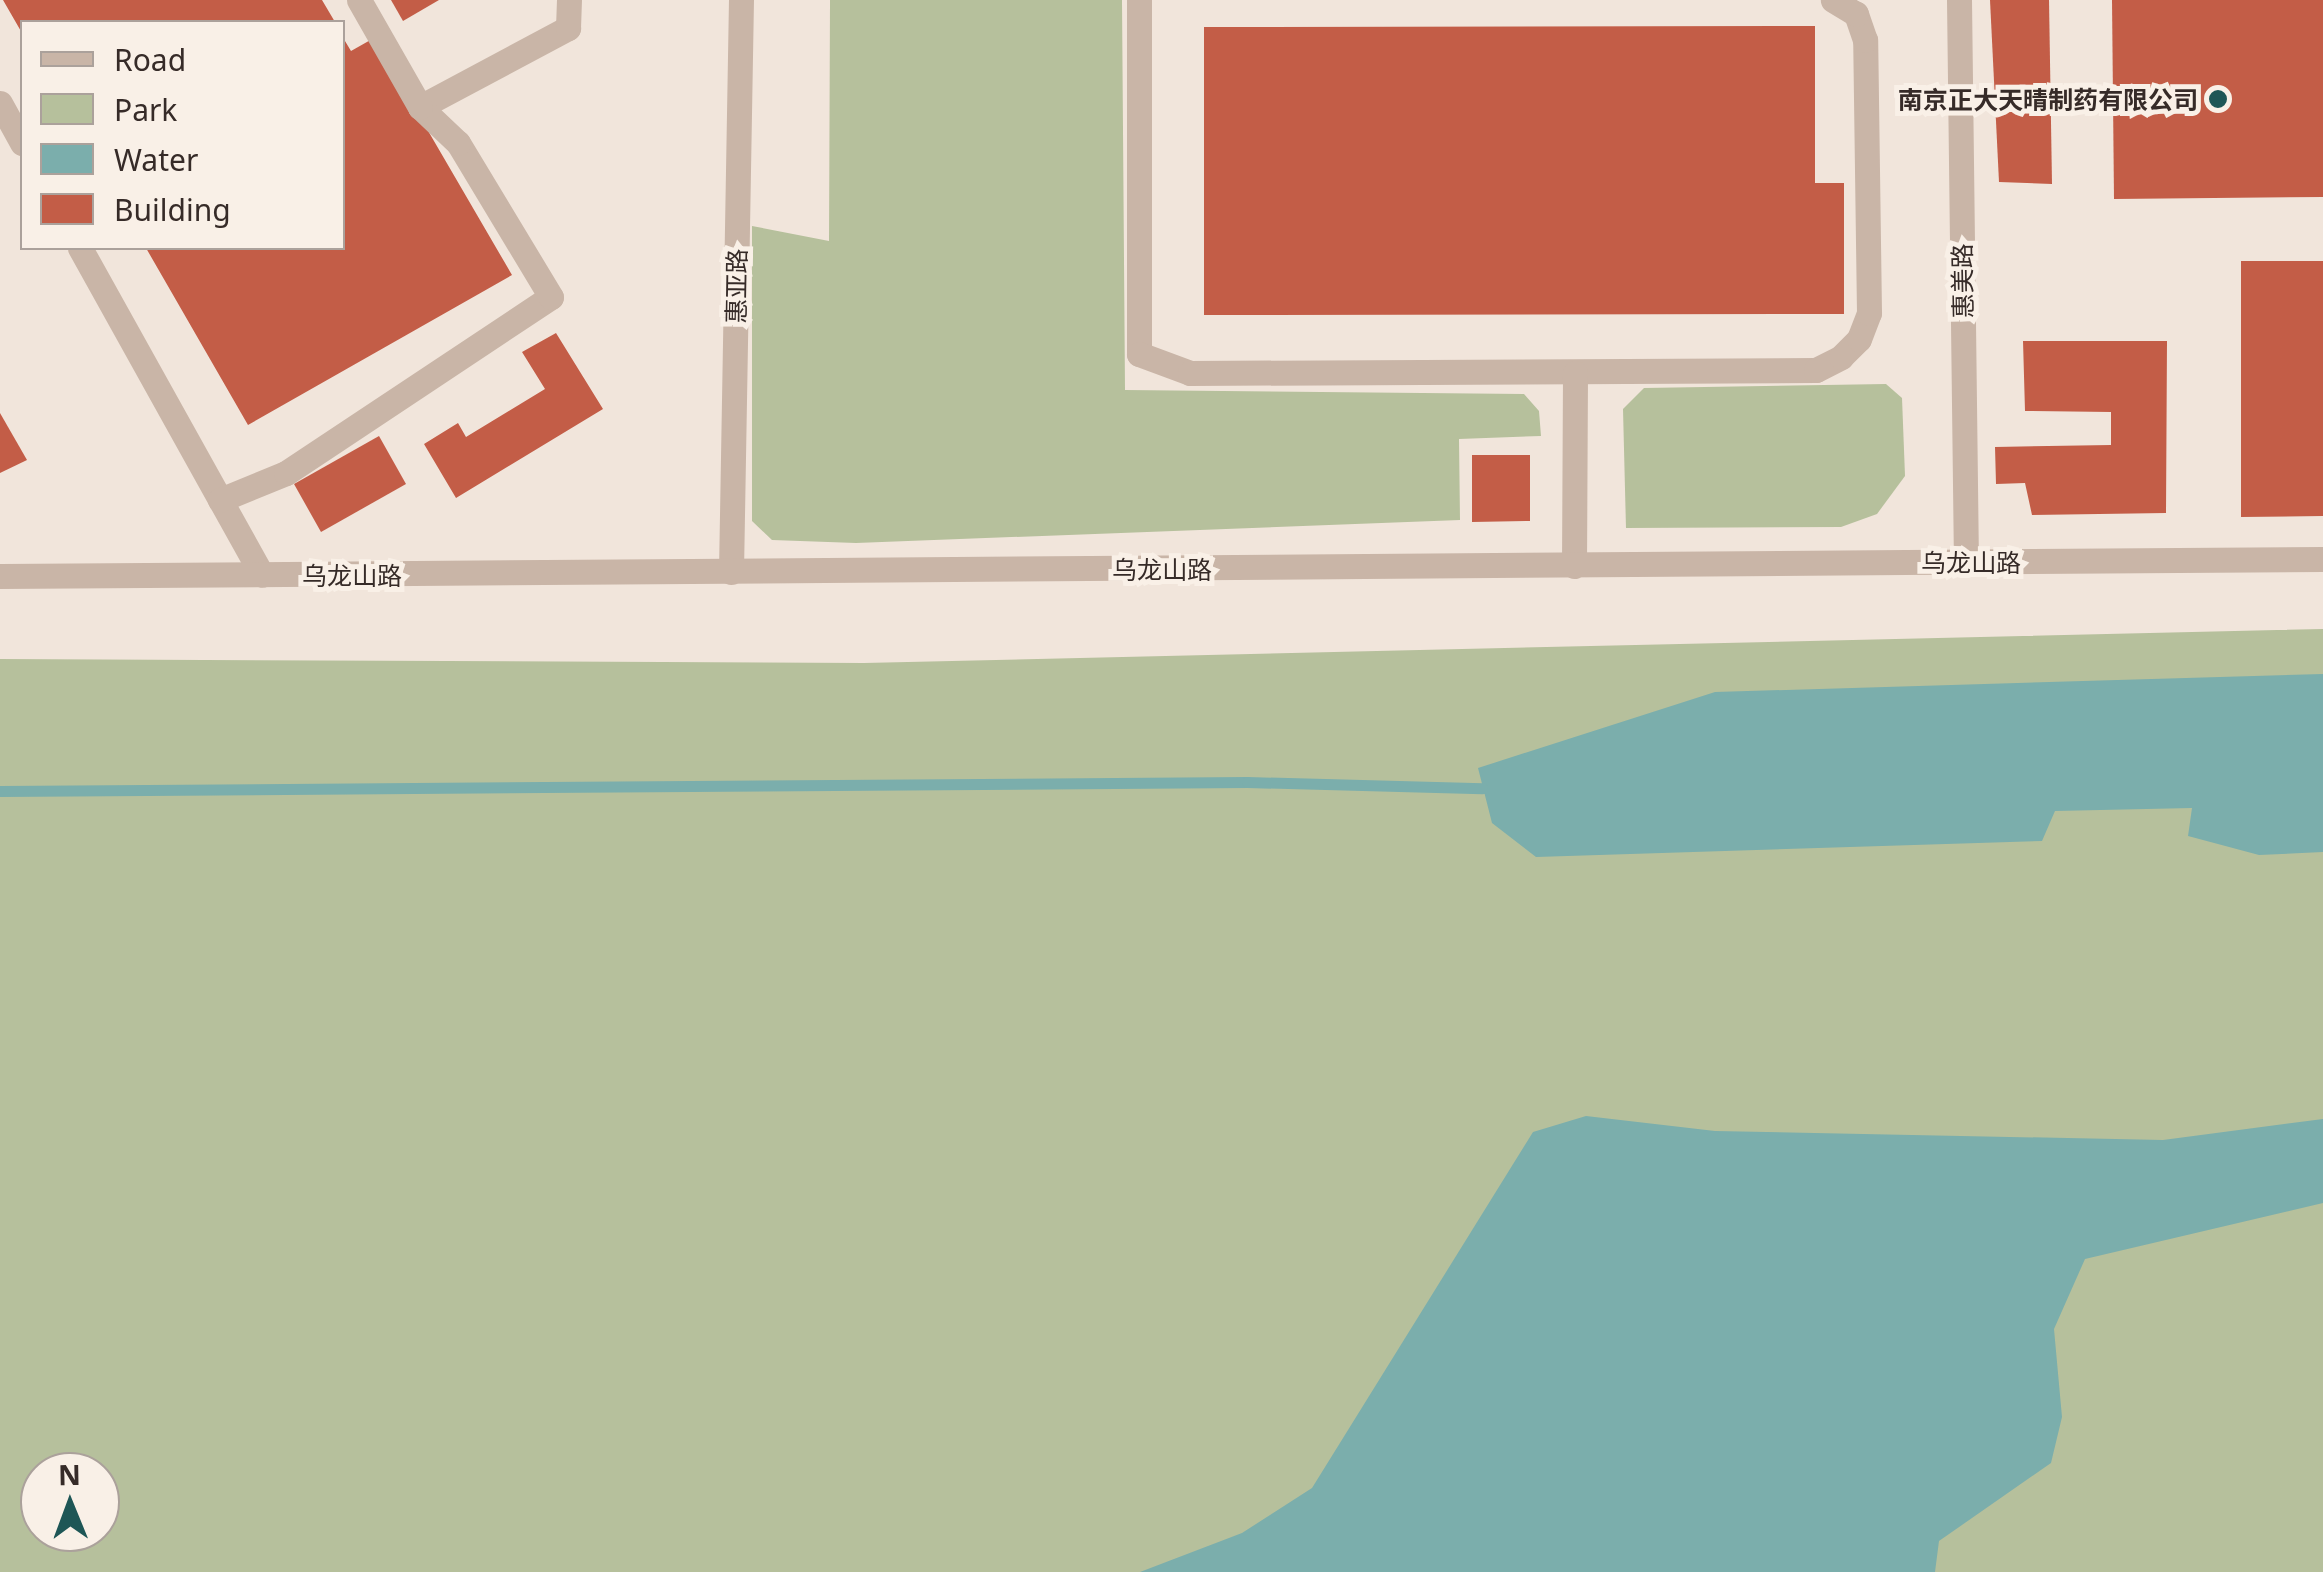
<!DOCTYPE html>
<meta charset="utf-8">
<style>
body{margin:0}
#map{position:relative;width:2323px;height:1572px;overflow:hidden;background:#f1e5db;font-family:"Noto Sans","Noto Sans SC",sans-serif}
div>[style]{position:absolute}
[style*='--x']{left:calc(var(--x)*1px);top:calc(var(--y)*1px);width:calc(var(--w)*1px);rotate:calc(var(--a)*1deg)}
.green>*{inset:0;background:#b6c09c}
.water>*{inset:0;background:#7baeac}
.stream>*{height:11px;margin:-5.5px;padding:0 5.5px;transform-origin:5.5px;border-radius:5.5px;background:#7baeac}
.building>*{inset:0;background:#c35d47}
.minor>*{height:25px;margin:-12.5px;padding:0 12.5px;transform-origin:12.5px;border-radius:12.5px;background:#c9b5a7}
.dots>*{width:28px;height:28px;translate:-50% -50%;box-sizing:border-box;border:5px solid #f9f0e7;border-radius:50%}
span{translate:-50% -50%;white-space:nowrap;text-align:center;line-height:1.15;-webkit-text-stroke:10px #f9f0e7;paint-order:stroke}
.poi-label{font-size:25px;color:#362b28;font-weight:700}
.right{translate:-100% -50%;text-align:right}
.street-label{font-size:25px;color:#362b28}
.legend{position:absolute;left:20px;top:20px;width:325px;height:230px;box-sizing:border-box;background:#f9f0e7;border:2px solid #aba19b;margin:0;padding:12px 18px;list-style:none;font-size:30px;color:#362b28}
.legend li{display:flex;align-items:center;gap:20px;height:50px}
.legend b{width:50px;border:2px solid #aba19b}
.north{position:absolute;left:20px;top:1452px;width:100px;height:100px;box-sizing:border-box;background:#f9f0e7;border:2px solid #aba19b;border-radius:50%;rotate:359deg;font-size:28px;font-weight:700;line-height:40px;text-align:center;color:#362b28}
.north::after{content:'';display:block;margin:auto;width:35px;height:45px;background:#1e5656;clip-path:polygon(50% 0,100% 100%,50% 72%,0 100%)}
</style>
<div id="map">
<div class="green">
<i style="clip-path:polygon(830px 0,1122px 0,1125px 390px,1524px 394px,1539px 411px,1541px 436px,1459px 439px,1460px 520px,856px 543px,772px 540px,752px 521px,752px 226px,829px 241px)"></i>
<i style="clip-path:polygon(1886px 384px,1902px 398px,1905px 476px,1877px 514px,1841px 527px,1626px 528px,1623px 409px,1644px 388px)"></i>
<i style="clip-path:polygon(evenodd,2323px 629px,2323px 1572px,0 1572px,0 659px,864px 663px,2323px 629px,40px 1472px,100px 1472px,100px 1532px,40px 1532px,40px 1472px)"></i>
</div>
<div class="water">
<i style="clip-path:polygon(2323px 674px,2323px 852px,2259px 855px,2188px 836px,2192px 808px,2055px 811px,2042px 841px,1536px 857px,1492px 823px,1478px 768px,1715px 692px)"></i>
<i style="clip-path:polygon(1586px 1116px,1715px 1131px,2163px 1140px,2323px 1119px,2323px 1203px,2085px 1259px,2054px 1329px,2062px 1417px,2051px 1463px,1939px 1541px,1935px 1572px,1140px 1572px,1242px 1533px,1312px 1488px,1533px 1132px)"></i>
</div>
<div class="stream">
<i style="--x:0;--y:791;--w:1247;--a:-0.41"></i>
<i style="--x:1247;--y:782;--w:235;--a:1.5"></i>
</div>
<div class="building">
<i style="clip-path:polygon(3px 0,322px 0,335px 22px,22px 22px,22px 33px)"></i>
<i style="clip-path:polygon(391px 0,439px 0,403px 21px)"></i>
<i style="clip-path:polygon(1990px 0,2049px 0,2052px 184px,1999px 182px)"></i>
<i style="clip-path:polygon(2112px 0,2323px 0,2323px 197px,2114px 199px)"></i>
<i style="clip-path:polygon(1815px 26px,1815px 183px,1844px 183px,1844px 314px,1204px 315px,1204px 27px)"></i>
<i style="clip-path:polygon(342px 36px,351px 51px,374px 38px,512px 275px,248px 425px,146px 248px,342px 248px)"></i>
<i style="clip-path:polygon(2241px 261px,2323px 261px,2323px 516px,2241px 517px)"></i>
<i style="clip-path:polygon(556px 333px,603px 409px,456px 498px,424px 444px,458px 423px,466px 437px,545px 389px,522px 352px)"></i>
<i style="clip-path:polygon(2023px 341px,2167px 341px,2166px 513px,2032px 515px,2025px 483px,1996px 484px,1995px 447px,2111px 445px,2111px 412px,2025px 411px)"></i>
<i style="clip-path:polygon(0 413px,27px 460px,0 473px)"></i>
<i style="clip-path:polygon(379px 436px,406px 484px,321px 532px,294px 484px)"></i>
<i style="clip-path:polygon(1472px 455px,1530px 455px,1530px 521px,1472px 522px)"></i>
</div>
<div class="minor">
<i style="--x:1139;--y:0;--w:354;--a:90"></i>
<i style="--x:1139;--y:354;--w:54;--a:20.4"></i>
<i style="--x:1190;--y:373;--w:626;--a:-0.27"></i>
<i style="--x:1816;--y:370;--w:28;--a:-27"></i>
<i style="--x:1841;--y:357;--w:25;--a:-45"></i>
<i style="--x:1859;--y:339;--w:28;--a:-69"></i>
<i style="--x:1869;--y:313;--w:273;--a:-90.8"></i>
<i style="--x:1865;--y:40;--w:28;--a:-109"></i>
<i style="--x:1856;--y:14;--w:27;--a:-149"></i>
<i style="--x:1959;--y:0;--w:562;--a:89.29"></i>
<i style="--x:0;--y:103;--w:46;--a:61.2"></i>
<i style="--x:420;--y:107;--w:168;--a:-28.1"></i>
<i style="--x:568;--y:28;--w:28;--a:-88"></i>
<i style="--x:80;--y:248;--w:374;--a:60.9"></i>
<i style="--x:220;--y:500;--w:71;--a:-22.2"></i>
<i style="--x:286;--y:473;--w:318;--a:-33.6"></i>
<i style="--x:551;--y:297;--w:180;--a:-121.1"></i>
<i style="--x:458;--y:143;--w:52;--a:-136.5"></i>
<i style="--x:420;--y:107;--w:123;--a:-119.7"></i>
<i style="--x:1574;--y:566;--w:193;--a:-89.7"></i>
<i style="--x:731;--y:572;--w:572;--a:-89"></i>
<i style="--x:0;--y:576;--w:2323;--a:-0.42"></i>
</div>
<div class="dots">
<i style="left:2218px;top:99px;background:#1e5656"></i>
</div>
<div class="poi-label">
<span class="right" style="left:2198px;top:99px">南京正大天晴制药有限公司</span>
</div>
<div class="street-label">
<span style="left:1962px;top:281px;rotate:-91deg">惠美路</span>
<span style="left:736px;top:286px;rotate:-89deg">惠亚路</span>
<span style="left:1971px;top:562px">乌龙山路</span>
<span style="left:1162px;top:569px">乌龙山路</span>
<span style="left:352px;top:575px">乌龙山路</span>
</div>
<ul class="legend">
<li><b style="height:12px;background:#c9b5a7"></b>Road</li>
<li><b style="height:28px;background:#b6c09c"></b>Park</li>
<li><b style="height:28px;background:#7baeac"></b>Water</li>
<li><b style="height:28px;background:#c35d47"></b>Building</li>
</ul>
<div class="north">N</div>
</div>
